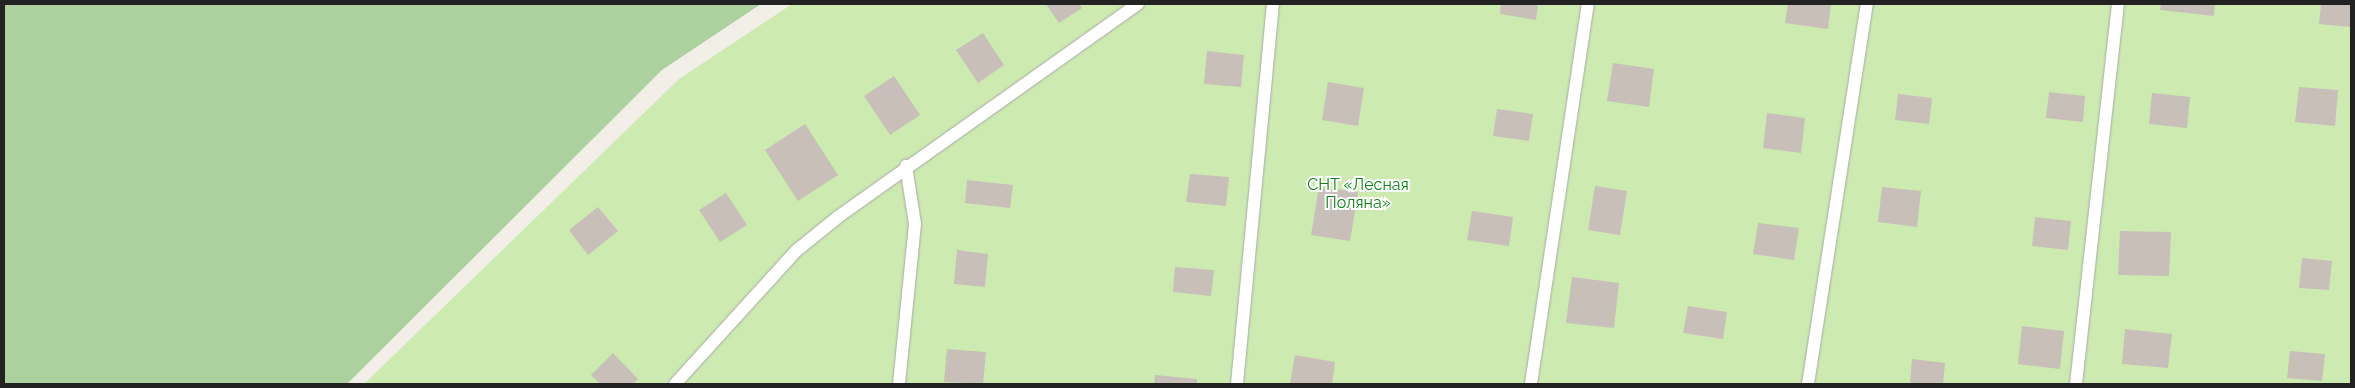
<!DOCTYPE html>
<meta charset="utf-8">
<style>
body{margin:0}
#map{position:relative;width:2355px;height:388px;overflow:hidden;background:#f2efe9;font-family:Raleway,sans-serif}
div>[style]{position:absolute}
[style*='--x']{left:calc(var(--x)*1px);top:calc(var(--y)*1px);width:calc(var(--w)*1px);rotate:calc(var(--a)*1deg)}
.grass>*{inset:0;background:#cdebb0}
.forest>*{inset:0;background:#add19e}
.building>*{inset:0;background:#c7bfb8}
.roads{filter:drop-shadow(0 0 1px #a9a9a9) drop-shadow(0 0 1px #a9a9a9)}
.service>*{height:12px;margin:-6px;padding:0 6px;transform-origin:6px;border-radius:6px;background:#fff}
span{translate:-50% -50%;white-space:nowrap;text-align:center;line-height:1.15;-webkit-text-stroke:4px #fff;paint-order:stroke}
.park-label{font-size:16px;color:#0c8416}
.frame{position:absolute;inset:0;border:5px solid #222;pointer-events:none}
</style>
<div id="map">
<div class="grass">
<i style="clip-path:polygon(792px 4px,2351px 4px,2351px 384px,364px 384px,679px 79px)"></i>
</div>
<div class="forest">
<i style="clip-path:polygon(4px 4px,761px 4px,662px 70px,347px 384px,4px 384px)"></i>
</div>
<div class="building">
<i style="clip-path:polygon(1046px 4px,1079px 4px,1082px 8px,1059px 23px)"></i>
<i style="clip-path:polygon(1501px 4px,1538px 4px,1536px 20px,1500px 14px)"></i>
<i style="clip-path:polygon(1788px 4px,1831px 4px,1828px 29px,1785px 23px)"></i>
<i style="clip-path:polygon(2161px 4px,2215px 4px,2214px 16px,2160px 10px)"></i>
<i style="clip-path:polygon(2321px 4px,2351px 4px,2351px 27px,2319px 24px)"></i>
<i style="clip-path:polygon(983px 33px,1004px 65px,978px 83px,956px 50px)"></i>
<i style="clip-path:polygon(1207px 51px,1244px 55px,1241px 87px,1204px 84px)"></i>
<i style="clip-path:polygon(1613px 63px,1654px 69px,1649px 107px,1607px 101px)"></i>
<i style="clip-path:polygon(894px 76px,920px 115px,890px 135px,864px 96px)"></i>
<i style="clip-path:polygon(1328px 82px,1364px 88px,1358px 126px,1322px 120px)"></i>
<i style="clip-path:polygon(2299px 87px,2338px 90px,2335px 126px,2295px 122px)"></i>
<i style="clip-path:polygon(2049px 92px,2085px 96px,2083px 122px,2046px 118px)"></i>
<i style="clip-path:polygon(2152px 93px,2190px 97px,2187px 128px,2149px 124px)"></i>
<i style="clip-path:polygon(1898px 94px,1932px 98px,1929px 124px,1895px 120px)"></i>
<i style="clip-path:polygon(1497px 109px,1533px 114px,1529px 141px,1493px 136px)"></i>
<i style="clip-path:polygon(1767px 113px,1805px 118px,1801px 153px,1763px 148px)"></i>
<i style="clip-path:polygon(805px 124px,838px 175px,798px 201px,765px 150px)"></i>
<i style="clip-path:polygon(1190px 174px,1229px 177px,1226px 206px,1186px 202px)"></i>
<i style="clip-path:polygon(967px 180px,1013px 185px,1010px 208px,965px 203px)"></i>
<i style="clip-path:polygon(1595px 186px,1627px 191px,1620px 235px,1588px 230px)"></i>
<i style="clip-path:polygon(1319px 187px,1358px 192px,1350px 241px,1311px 235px)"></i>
<i style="clip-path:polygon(1882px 187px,1921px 191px,1917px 227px,1878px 222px)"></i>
<i style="clip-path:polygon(726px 193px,747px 225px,720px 242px,699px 210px)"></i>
<i style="clip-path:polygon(598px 207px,618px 231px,588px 255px,569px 230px)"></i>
<i style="clip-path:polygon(1472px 211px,1513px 217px,1509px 246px,1467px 240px)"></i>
<i style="clip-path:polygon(2035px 217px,2071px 221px,2068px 250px,2032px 246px)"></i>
<i style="clip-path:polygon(1758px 223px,1799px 228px,1794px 260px,1753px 254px)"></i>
<i style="clip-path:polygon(2120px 231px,2171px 232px,2169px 276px,2118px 275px)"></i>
<i style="clip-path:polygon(957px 250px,988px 254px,985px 287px,954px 284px)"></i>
<i style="clip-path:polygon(2302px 258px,2332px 261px,2329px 290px,2299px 288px)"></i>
<i style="clip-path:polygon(1175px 267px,1214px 270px,1211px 296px,1173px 292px)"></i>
<i style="clip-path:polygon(1572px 277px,1619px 283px,1614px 328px,1566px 323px)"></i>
<i style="clip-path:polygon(1688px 306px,1727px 312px,1723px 339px,1683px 333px)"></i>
<i style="clip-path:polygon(2022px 326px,2064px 331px,2060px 369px,2018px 364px)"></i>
<i style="clip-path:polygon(2125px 329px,2172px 334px,2168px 368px,2122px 364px)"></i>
<i style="clip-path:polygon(947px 349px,986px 352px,983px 384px,944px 382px)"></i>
<i style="clip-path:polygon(2290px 351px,2325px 354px,2322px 381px,2287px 378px)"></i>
<i style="clip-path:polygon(613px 353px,638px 379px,633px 384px,600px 384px,591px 375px)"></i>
<i style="clip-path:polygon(1295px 355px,1335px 362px,1332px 384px,1290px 384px)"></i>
<i style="clip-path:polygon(1912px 359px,1945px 363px,1943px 384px,1910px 384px)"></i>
<i style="clip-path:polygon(1155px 375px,1197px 379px,1197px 384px,1154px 384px)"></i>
</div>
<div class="roads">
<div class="service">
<i style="--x:675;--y:384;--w:180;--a:-47.7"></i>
<i style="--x:796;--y:251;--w:54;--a:-39"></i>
<i style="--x:838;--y:217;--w:368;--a:-35.4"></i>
<i style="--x:899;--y:384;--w:161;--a:-84.3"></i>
<i style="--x:915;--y:224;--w:59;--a:-98.8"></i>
<i style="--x:1237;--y:384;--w:382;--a:-84.6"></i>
<i style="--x:1531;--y:384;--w:384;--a:-81.5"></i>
<i style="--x:1808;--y:384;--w:385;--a:-81.2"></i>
<i style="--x:2076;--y:384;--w:382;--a:-83.7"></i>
</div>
</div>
<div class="park-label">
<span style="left:1358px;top:194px">СНТ «Лесная<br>Поляна»</span>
</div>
<div class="frame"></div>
</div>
